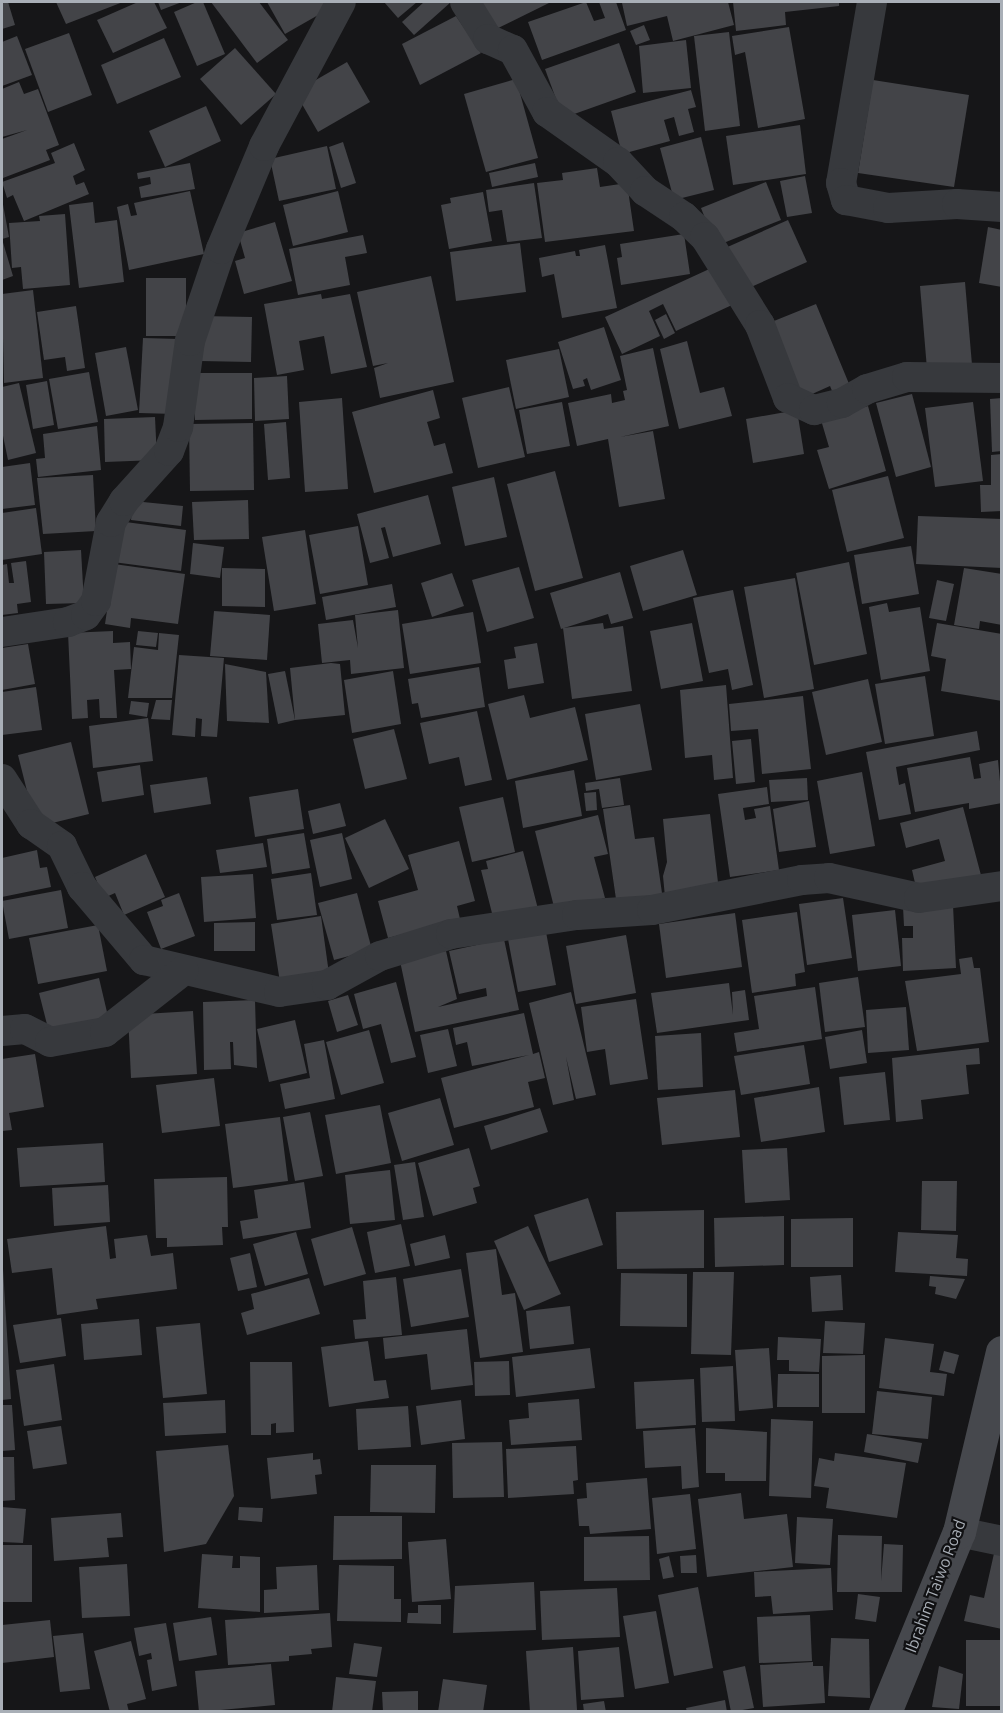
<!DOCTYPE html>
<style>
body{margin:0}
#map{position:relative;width:1003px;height:1713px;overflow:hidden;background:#161618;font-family:Ubuntu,sans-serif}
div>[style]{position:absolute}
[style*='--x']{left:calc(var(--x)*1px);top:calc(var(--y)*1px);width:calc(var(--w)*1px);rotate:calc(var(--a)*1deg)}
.building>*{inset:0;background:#434448}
.street>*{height:30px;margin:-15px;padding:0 15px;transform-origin:15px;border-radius:15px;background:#37393d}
.secondary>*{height:33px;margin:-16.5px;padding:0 16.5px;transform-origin:16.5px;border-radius:16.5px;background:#46484d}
span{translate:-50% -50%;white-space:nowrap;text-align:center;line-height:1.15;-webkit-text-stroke:4.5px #111113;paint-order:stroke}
.street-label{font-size:16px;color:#a9afb7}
.frame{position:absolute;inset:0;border:3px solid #a9afb7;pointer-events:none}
</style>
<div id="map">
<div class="building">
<i style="clip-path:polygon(2px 2px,8px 2px,15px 25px,2px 29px)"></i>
<i style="clip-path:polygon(56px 2px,123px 2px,66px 24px)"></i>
<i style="clip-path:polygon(138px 2px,154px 2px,167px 28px,113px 53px,97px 20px)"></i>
<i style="clip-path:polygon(158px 2px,182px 2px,161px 10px)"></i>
<i style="clip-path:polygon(197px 2px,203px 2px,225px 54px,197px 66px,174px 12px)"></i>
<i style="clip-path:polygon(211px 2px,259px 2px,288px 40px,257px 63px)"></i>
<i style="clip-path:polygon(267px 2px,332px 2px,334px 6px,285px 34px)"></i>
<i style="clip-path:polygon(384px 2px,417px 2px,398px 18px)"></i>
<i style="clip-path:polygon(424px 2px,451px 2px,414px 35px,402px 22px)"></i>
<i style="clip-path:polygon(475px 2px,551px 2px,490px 32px)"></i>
<i style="clip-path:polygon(586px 2px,594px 21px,605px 18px,599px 2px,616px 2px,626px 30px,542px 60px,528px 22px)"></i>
<i style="clip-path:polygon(728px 2px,734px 25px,673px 41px,667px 16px,627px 26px,622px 3px)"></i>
<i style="clip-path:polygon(733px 2px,839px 2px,839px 6px,785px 12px,786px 25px,736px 31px)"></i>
<i style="clip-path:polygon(456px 16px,481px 53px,420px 85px,402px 44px)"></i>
<i style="clip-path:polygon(644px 25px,650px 40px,636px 45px,630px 31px)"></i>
<i style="clip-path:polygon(789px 27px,805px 119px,758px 128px,745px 52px,735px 55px,732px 36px)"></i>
<i style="clip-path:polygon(729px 32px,740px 126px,705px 131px,694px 36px)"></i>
<i style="clip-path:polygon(69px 33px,92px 95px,48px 112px,25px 49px)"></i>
<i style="clip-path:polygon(17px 36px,32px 75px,2px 86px,2px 42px)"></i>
<i style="clip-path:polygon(164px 38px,181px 77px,117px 104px,101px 65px)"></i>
<i style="clip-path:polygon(686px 40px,691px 88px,643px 93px,639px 46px)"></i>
<i style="clip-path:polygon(619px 43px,636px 92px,563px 118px,545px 69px)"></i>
<i style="clip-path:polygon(235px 48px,276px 94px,241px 125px,200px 79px)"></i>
<i style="clip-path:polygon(347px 62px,370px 102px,318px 132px,295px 92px)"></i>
<i style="clip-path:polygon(516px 79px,538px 158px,486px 172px,464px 94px)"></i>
<i style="clip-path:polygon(873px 80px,969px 95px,954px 187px,858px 173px)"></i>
<i style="clip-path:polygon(19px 82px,24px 94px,38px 89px,59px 145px,46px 150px,50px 160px,3px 178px,2px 139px,27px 130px,2px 137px,2px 89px)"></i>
<i style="clip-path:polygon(691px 90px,696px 107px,688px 109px,694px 132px,679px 136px,674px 117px,664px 120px,670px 141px,622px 154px,611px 111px)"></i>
<i style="clip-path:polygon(206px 106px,221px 141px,165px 167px,149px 131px)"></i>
<i style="clip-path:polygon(800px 125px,806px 174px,733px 185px,726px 136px)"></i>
<i style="clip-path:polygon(701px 137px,714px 190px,674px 200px,660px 148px)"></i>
<i style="clip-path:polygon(343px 142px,356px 183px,341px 188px,329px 147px)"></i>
<i style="clip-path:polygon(74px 143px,85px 170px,73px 176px,76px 185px,84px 182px,89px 194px,24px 221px,13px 195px,7px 198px,2px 182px,55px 163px,51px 153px)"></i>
<i style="clip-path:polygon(327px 146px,336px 189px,279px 201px,270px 159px)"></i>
<i style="clip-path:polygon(190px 163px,195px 189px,141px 198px,139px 187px,151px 184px,150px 177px,138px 179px,137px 173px)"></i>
<i style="clip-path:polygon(535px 163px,538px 177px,492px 187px,489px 173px)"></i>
<i style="clip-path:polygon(597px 168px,600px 187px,627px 183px,634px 231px,545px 242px,537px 183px,563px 180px,562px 173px)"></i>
<i style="clip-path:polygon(805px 176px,812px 213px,787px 217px,780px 181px)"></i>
<i style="clip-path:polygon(766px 182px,781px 220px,716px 246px,701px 208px)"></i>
<i style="clip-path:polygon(534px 183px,542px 238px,507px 242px,502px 210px,489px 212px,486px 190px)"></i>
<i style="clip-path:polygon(190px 191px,204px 254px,129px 270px,117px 207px,128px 204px,131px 216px,137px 215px,134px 203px)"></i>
<i style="clip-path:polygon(338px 191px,348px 232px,293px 246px,283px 205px)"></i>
<i style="clip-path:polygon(483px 192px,492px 241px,449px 249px,441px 205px,451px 203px,450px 198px)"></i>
<i style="clip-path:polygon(2px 199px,9px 237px,2px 239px,13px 276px,2px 280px)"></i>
<i style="clip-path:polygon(93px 202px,95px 223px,117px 220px,124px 282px,79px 288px,69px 205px)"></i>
<i style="clip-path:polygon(65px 214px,70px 285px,23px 289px,21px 267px,12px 268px,9px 223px,40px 221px,39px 216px)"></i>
<i style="clip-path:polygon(788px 220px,807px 262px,742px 291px,723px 249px)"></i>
<i style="clip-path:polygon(275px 222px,292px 281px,244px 294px,235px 261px,245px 258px,238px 233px)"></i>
<i style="clip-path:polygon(988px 227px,1002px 230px,1002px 287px,979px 283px)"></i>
<i style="clip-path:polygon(684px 234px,690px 274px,621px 285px,617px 258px,622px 257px,620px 244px)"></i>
<i style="clip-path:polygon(363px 235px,367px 253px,345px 257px,350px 285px,298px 295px,289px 249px)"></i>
<i style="clip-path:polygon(520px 243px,526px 292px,456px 301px,450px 252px)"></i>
<i style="clip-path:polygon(605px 245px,617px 308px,562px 318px,554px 274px,542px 277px,539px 258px,575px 251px,576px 256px,580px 256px,579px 250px)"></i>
<i style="clip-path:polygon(718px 265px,732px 305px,676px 331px,663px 304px,649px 311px,660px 336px,622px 354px,605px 317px)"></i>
<i style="clip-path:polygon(431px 276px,454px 382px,380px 398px,374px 368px,388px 363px,373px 366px,357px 292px)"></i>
<i style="clip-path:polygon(146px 278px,186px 278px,186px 336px,146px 336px)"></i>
<i style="clip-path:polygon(965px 282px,972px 365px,927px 369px,920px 286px)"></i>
<i style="clip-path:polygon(33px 290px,43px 378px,4px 383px,2px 294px)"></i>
<i style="clip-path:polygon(321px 294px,322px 299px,350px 294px,367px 367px,331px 374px,324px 336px,299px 341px,304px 370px,277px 375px,264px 304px)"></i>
<i style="clip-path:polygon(816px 304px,852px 391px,835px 398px,830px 386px,801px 399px,769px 323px)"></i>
<i style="clip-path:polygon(76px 306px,85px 368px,67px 371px,65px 357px,44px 360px,37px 312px)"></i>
<i style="clip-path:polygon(666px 314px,675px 333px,664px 339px,655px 320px)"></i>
<i style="clip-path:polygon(201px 316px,252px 317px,251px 362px,200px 361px)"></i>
<i style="clip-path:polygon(604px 327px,621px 380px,591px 390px,587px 378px,583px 380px,585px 386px,573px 389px,558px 342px)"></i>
<i style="clip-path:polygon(143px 338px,179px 339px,175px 414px,139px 413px)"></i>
<i style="clip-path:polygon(687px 341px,700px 393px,724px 387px,732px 416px,679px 429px,660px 349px)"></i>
<i style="clip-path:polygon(126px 347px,138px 410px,106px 416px,95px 353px)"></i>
<i style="clip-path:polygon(653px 348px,669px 426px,620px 437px,653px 431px,665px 499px,619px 507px,608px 439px,577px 446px,568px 403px,611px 394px,612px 403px,625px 400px,623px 391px,627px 390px,620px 356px)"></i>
<i style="clip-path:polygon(559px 349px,569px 397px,516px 409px,506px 360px)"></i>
<i style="clip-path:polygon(89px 372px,98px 422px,58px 429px,49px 379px)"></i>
<i style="clip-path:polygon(195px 373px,252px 373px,252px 419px,195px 420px)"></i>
<i style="clip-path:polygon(287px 376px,289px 419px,255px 421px,254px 378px)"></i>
<i style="clip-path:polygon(47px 381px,54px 425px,33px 429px,26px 385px)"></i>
<i style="clip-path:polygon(19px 383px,36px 453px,8px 460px,2px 431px,2px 387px)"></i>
<i style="clip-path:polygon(509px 387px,525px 457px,478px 468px,462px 398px)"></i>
<i style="clip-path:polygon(433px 390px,440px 418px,427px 422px,434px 446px,445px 443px,453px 473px,374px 493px,352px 412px)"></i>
<i style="clip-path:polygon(912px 394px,931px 467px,896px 477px,876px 403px)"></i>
<i style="clip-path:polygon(342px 398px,348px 489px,305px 492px,299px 402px)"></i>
<i style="clip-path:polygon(1002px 398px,1002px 451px,992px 452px,990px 399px)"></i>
<i style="clip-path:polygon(562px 402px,570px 446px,527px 454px,519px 410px)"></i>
<i style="clip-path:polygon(973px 402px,983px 481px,935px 487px,925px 408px)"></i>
<i style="clip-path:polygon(868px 406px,886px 471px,829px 489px,817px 450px,829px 447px,821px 420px)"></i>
<i style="clip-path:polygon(797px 410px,804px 454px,753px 463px,746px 419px)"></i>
<i style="clip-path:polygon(155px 417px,157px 460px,105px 462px,104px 419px)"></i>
<i style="clip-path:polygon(286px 422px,290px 478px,268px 480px,264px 424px)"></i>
<i style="clip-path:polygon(253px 423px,254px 490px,190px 491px,189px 424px)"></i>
<i style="clip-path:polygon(97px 426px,101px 470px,38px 477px,36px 459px,45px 458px,43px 434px)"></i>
<i style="clip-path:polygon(1002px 454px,1002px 511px,981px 512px,980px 485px,991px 485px,991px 455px)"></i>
<i style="clip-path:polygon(30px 463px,35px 505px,2px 509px,2px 467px)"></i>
<i style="clip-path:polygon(555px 471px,583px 578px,535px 591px,507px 484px)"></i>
<i style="clip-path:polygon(93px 475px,96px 531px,43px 534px,37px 478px)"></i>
<i style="clip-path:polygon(888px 476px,904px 538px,847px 552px,832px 490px)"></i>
<i style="clip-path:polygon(494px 477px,507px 537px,465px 546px,452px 487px)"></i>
<i style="clip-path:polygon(428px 495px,441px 544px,393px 557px,385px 527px,381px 528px,389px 558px,370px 563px,357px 514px)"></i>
<i style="clip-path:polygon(248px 500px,249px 539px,194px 540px,192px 502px)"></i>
<i style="clip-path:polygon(133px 501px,183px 506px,181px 526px,131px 520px)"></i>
<i style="clip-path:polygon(36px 508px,42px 554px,2px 560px,2px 513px)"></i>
<i style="clip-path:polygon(918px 516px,1002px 519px,1002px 568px,916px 564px)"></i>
<i style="clip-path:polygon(118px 521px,186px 530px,181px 571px,113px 562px)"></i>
<i style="clip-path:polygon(358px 526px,368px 585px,320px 594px,309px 535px)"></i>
<i style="clip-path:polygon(305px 530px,316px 604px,274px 611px,262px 537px)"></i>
<i style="clip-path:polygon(193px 543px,224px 547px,220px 578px,190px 574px)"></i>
<i style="clip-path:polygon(911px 546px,919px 594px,862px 604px,854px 555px)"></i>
<i style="clip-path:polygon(81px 550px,84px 603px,46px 604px,44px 552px)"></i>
<i style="clip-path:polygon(683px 550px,697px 595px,643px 611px,630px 566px)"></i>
<i style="clip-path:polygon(26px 561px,31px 602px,17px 604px,18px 613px,2px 615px,2px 565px,7px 564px,9px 583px,14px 583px,11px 563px)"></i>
<i style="clip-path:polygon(849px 562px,867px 654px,814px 665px,796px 573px)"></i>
<i style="clip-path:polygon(114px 564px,185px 574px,178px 624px,131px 618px,130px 628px,105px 624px)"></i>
<i style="clip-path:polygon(519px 567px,534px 618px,487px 632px,472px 580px)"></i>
<i style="clip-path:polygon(222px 568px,265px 569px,265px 607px,222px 606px)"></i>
<i style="clip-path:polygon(964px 568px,1002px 574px,1002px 625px,980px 621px,979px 629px,954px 625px)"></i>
<i style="clip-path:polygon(620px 572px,633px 618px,611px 624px,608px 614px,561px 629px,550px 593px)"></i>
<i style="clip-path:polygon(452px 573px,464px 606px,432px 617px,421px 583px)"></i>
<i style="clip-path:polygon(795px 578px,814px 689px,764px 698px,744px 587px)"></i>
<i style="clip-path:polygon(937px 580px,954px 584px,946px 621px,929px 618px)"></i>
<i style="clip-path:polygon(392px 584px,396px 607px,326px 620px,322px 597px)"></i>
<i style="clip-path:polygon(733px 590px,753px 685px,732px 690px,728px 669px,709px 673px,693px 598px)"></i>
<i style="clip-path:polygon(887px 603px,889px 612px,920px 607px,930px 671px,881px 680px,869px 607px)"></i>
<i style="clip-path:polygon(398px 610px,404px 668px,351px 674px,350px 660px,322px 663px,318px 624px,353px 620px,358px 648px,355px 615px)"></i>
<i style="clip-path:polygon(214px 611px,270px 615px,267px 660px,210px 656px)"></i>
<i style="clip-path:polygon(473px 612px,481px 663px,410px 674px,402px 624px)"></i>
<i style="clip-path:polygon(603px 623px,604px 629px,623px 626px,632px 691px,572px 699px,563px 628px)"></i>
<i style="clip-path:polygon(692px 623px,703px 681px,661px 689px,650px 631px)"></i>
<i style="clip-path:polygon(937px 623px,1002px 634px,1002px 701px,941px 691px,946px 659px,931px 656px)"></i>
<i style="clip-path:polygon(113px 631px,113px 643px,130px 642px,131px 669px,114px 670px,117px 718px,100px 718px,99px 699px,87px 700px,88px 718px,72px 719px,68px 633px)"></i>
<i style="clip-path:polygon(138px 631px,158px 633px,156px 647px,136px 645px)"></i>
<i style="clip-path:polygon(159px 633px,179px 635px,172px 698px,128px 698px,134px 647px,158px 650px)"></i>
<i style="clip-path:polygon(537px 643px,544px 683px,508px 689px,504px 660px,516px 658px,514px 647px)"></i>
<i style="clip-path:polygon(28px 644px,35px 684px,2px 690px,2px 648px)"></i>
<i style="clip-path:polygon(179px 655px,224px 658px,217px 737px,201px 736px,202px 719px,196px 718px,195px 737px,172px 735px)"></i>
<i style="clip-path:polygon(331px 663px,340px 664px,345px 715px,295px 720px,290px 668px)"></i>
<i style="clip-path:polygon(225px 664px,266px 672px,269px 723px,227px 721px)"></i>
<i style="clip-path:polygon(479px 667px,485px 707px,421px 718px,418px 703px,412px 704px,408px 679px)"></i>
<i style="clip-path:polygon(285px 671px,295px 720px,278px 724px,268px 674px)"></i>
<i style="clip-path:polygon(393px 671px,401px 724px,352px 733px,344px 680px)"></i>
<i style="clip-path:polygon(925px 676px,934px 736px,885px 744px,875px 684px)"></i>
<i style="clip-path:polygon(868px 679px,882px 742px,826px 755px,812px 692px)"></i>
<i style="clip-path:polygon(726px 685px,733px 778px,714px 780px,712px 755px,685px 758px,680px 690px)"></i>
<i style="clip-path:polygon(36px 687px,42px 730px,2px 735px,2px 692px)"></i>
<i style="clip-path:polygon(524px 695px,530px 718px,575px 707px,588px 760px,507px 780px,488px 704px)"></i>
<i style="clip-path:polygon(803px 696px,811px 769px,762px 774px,758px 729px,731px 731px,729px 704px)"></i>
<i style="clip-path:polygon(156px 700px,172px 700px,170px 720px,151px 719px)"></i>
<i style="clip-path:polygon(131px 701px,149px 703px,147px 717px,129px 714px)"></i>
<i style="clip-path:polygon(640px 704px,652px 770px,596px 780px,585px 714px)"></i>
<i style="clip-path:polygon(477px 711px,492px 780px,465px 786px,459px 757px,429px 764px,420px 723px)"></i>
<i style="clip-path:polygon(148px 718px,153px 761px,93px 768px,89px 726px)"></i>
<i style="clip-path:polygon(394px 729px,407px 779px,365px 789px,353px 739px)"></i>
<i style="clip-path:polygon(977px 731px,980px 750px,896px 767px,899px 785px,905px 783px,911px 814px,879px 820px,866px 752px)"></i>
<i style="clip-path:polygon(751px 739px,755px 782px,736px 784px,732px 741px)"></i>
<i style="clip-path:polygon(71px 742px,89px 814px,36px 827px,18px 755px)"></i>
<i style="clip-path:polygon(970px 757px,974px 779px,981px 778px,979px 764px,998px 760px,1002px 803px,969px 809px,969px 803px,915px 812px,907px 768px)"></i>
<i style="clip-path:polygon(140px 765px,144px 795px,102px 802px,97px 772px)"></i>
<i style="clip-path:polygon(574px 770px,582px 816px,523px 828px,515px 781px)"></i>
<i style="clip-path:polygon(862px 772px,875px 846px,830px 854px,817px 781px)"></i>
<i style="clip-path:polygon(207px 777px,211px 804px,154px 813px,150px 785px)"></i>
<i style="clip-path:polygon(620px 778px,624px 805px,602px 808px,599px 789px,586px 791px,585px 783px)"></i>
<i style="clip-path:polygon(807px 778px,808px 800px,771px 802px,769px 780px)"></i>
<i style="clip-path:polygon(767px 787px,769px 804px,743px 808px,745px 820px,756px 818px,754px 809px,770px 806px,779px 870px,730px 877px,718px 794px)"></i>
<i style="clip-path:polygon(298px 789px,304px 829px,255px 837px,249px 797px)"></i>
<i style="clip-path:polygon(596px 792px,597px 810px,586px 811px,584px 793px)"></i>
<i style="clip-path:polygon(503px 797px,515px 852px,472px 862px,459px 807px)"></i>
<i style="clip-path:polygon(809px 801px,816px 847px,779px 852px,773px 809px)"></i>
<i style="clip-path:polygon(340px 803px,346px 826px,313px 834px,308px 811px)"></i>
<i style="clip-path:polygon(630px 805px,635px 839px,654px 837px,663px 900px,617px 906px,603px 809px)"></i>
<i style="clip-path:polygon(963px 807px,982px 879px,918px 896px,912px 870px,945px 861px,939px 839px,906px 848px,900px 823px)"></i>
<i style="clip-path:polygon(710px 814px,719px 891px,665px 897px,663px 876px,667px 862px,663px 819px)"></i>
<i style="clip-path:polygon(598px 815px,608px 854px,594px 857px,605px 898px,555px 911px,535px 831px)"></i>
<i style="clip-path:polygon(385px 819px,409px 869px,369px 888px,345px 838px)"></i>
<i style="clip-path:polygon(304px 833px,310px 868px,272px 874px,267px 839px)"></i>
<i style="clip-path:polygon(342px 833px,352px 879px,320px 887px,310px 840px)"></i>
<i style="clip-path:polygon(459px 841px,475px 901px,457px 906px,460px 919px,388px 938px,378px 901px,418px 890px,408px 855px)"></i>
<i style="clip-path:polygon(263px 843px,267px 867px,220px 873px,216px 850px)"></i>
<i style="clip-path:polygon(37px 850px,40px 868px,47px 867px,51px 887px,2px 897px,2px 858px)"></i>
<i style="clip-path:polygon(523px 851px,538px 909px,494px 921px,481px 870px,488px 869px,486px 861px)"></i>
<i style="clip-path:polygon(146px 854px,165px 897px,124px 915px,115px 893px,104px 898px,95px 877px)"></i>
<i style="clip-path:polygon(311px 873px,317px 915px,277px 920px,271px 879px)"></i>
<i style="clip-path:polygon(253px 874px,256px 918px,204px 922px,201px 877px)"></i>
<i style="clip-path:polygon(61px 890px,68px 928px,9px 939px,2px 901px)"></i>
<i style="clip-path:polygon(179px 893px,195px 936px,161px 949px,147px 912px,163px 906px,161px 900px)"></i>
<i style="clip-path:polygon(357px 893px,372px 950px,334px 960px,318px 903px)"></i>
<i style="clip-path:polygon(843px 898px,852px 958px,807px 965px,799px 904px)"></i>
<i style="clip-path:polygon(953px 905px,956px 968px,903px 971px,902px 938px,913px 938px,913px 926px,904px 926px,903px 907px)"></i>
<i style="clip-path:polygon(895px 910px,901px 966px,858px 971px,852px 915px)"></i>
<i style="clip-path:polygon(797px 912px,805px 972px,795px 974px,796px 986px,752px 993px,742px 920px)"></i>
<i style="clip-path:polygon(735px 913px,742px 967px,666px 978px,659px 924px)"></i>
<i style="clip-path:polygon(321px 916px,330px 981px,281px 989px,271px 924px)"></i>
<i style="clip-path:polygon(255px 922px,255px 951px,214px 951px,214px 923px)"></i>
<i style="clip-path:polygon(98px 925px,107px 971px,38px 984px,29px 938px)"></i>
<i style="clip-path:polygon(546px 932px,556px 985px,518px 992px,508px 939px)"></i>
<i style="clip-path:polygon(626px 935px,636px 993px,576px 1004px,566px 946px)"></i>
<i style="clip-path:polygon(504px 939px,519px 1010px,415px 1032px,400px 961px,446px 951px,457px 999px,438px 1007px,487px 996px,486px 988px,459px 994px,449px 951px)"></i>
<i style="clip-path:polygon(972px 957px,974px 968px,980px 968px,989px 1042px,917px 1051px,905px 981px,961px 974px,959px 959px)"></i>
<i style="clip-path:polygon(858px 977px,865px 1027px,825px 1032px,819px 983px)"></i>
<i style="clip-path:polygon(99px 978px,110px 1025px,51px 1040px,39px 993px)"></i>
<i style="clip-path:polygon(396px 982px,416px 1057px,391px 1063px,381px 1024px,363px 1029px,354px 994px)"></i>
<i style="clip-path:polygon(729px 983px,733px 1015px,732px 992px,745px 990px,749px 1020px,657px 1033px,651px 993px)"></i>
<i style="clip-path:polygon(815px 987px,822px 1039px,737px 1052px,734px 1033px,759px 1029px,754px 996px)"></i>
<i style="clip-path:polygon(571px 992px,596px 1095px,576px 1099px,566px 1057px,574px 1100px,553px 1105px,529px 1003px)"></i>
<i style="clip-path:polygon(348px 995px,358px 1025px,337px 1032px,328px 1001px)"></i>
<i style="clip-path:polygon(636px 999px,648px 1079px,610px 1085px,605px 1049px,587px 1052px,581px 1007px)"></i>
<i style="clip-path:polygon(255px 1000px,257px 1068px,234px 1065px,233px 1042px,230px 1042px,231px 1069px,204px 1070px,203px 1002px)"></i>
<i style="clip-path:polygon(906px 1007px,909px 1050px,868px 1053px,866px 1010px)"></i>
<i style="clip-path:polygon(193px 1011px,197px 1074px,131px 1078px,128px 1015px)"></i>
<i style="clip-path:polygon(524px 1013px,533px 1054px,539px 1052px,545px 1078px,528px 1082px,534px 1107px,454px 1128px,441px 1078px,529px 1055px,472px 1066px,467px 1042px,456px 1045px,453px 1028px)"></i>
<i style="clip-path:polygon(295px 1020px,307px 1073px,269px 1082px,257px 1029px)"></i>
<i style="clip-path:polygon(448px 1029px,457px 1066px,428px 1073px,420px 1035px)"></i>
<i style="clip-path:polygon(369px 1030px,384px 1083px,341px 1095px,326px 1042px)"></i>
<i style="clip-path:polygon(862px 1030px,867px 1063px,830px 1069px,825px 1037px)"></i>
<i style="clip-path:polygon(701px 1033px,703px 1087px,658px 1090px,655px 1036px)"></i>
<i style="clip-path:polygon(324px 1040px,335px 1099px,285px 1109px,280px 1084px,310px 1078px,304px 1044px)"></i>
<i style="clip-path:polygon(804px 1045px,810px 1084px,741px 1095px,734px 1056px)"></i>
<i style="clip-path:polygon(979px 1048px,980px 1064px,966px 1065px,969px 1094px,921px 1100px,923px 1119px,896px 1122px,892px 1058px)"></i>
<i style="clip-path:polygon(35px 1054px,44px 1107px,9px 1113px,12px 1130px,2px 1131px,2px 1059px)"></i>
<i style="clip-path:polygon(885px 1072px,890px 1120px,844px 1125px,839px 1077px)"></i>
<i style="clip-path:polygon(214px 1078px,220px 1126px,162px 1133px,156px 1085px)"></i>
<i style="clip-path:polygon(819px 1087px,825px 1132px,761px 1142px,754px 1098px)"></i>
<i style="clip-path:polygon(735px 1090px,740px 1137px,662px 1145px,657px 1098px)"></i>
<i style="clip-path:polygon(440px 1098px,454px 1145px,402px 1161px,388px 1113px)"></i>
<i style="clip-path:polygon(380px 1105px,391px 1163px,336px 1174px,325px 1115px)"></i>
<i style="clip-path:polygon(540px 1108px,548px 1132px,491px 1150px,484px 1126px)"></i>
<i style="clip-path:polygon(310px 1112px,323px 1176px,295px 1181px,283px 1117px)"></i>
<i style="clip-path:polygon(280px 1117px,288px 1181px,233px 1188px,225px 1124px)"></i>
<i style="clip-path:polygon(103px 1143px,105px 1182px,20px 1187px,17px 1148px)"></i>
<i style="clip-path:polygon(469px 1148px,480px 1186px,473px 1188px,477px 1203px,433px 1216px,418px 1163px)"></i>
<i style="clip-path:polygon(787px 1148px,790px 1200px,745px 1203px,742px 1150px)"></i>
<i style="clip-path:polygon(415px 1162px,424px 1217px,403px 1220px,394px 1165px)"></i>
<i style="clip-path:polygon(390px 1170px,395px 1220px,350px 1224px,345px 1175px)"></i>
<i style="clip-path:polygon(227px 1177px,228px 1227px,222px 1227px,223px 1245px,167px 1247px,167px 1238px,156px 1238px,154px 1179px)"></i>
<i style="clip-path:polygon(922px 1181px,957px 1181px,956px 1231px,921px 1230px)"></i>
<i style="clip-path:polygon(304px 1182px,311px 1228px,243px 1239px,240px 1221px,258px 1218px,254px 1190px)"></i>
<i style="clip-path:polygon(108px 1185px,110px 1222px,54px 1226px,52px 1188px)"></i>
<i style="clip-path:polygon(588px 1198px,603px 1245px,549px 1262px,534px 1215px)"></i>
<i style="clip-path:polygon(704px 1210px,704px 1268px,617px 1269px,616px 1212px)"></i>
<i style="clip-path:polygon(784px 1216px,784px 1265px,715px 1267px,714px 1218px)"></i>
<i style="clip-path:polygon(853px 1218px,853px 1267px,791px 1267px,791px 1219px)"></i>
<i style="clip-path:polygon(401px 1224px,410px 1266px,375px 1273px,367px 1232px)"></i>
<i style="clip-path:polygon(106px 1226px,110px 1259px,116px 1258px,114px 1239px,147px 1235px,151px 1256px,173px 1253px,177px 1289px,96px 1299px,98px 1309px,57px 1315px,52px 1268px,12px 1273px,7px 1239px)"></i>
<i style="clip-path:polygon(528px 1226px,561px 1294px,524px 1310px,494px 1241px)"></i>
<i style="clip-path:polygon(352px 1227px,366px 1274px,324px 1286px,311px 1239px)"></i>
<i style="clip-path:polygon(296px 1232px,308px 1274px,265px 1286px,253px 1244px)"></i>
<i style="clip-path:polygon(898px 1232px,958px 1235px,956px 1258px,968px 1259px,967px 1276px,895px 1272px)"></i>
<i style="clip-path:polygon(445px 1235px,450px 1258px,415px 1266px,410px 1244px)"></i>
<i style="clip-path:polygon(496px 1249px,502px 1295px,515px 1293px,523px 1352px,480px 1358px,466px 1253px)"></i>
<i style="clip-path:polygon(2px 1253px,11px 1399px,2px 1400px)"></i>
<i style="clip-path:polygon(250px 1253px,257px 1287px,238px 1291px,230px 1258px)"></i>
<i style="clip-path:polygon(461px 1269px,469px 1317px,411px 1327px,403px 1279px)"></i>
<i style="clip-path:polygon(693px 1272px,734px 1272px,731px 1355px,691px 1354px)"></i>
<i style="clip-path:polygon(621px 1273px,687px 1274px,687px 1327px,620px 1326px)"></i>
<i style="clip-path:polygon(841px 1275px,843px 1310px,812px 1312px,810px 1277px)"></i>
<i style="clip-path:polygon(930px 1276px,965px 1279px,956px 1299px,935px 1294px,936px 1287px,929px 1286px)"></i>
<i style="clip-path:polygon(396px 1277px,402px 1335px,355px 1339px,353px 1320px,366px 1319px,363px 1281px)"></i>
<i style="clip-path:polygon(309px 1278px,320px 1314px,247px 1335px,241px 1313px,254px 1309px,251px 1294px)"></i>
<i style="clip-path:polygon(570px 1306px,574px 1344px,530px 1349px,526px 1311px)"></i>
<i style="clip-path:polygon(61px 1318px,66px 1356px,20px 1363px,13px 1325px)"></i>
<i style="clip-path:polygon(139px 1319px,142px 1355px,84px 1360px,81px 1324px)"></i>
<i style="clip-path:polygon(825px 1321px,865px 1323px,863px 1354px,823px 1353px)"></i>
<i style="clip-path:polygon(200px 1323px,207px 1394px,163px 1398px,156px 1327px)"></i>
<i style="clip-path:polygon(467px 1329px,473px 1385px,431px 1390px,427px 1354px,385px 1359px,383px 1338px)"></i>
<i style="clip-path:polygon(778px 1337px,821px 1339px,819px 1372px,789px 1371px,789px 1360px,777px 1360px)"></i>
<i style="clip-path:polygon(885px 1338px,934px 1344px,930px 1372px,947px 1374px,944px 1396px,879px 1388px)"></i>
<i style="clip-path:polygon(368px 1341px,374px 1381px,386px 1380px,389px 1398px,329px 1407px,321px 1347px)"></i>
<i style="clip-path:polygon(590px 1348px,595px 1388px,516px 1397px,512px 1357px)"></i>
<i style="clip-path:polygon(769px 1348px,773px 1408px,739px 1411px,735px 1350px)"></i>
<i style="clip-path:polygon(944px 1351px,959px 1355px,954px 1374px,939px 1370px)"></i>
<i style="clip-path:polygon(865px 1355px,865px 1413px,822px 1413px,822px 1356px)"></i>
<i style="clip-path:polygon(509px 1361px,510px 1395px,475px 1396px,474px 1362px)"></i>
<i style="clip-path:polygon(250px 1362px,292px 1362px,294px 1432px,276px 1433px,276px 1423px,271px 1424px,271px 1435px,251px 1435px)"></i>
<i style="clip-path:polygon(54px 1364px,62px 1420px,24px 1426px,16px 1370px)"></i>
<i style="clip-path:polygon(733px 1366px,735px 1421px,702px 1422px,700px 1368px)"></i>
<i style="clip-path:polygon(778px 1374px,819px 1374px,819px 1407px,777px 1407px)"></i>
<i style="clip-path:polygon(694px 1379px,696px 1425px,636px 1429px,634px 1382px)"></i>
<i style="clip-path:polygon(877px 1391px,932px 1397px,928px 1439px,872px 1434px)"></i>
<i style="clip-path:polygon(579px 1399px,582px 1440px,511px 1445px,509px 1420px,529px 1418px,528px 1403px)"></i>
<i style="clip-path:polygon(225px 1400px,226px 1433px,165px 1436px,163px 1403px)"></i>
<i style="clip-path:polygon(461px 1400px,465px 1439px,421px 1445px,416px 1406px)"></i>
<i style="clip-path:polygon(2px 1405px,12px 1405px,15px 1450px,2px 1451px)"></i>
<i style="clip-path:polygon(408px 1406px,411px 1447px,358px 1450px,356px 1409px)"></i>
<i style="clip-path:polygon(771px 1419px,813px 1421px,811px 1498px,769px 1496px)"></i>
<i style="clip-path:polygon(61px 1426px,67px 1464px,33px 1469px,27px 1431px)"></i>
<i style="clip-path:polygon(695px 1428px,699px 1487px,682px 1489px,681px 1466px,645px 1468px,643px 1431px)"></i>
<i style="clip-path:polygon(706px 1428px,767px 1432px,766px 1481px,725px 1481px,725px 1473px,706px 1473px)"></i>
<i style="clip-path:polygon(867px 1434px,922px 1443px,918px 1463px,864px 1452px)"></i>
<i style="clip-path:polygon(502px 1442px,504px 1497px,453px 1498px,452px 1443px)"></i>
<i style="clip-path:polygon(228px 1445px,234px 1496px,206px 1544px,164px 1552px,156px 1451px)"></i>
<i style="clip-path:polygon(576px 1446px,578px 1480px,573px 1481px,574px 1494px,508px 1498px,506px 1449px)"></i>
<i style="clip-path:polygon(313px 1453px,313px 1460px,320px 1459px,322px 1474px,315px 1475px,317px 1494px,271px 1499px,267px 1458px)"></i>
<i style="clip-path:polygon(835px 1453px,906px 1463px,897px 1518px,826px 1508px,829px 1488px,814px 1486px,819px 1458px,834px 1461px)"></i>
<i style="clip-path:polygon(2px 1457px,14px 1457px,15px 1500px,2px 1501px)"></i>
<i style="clip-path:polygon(371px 1465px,436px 1465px,435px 1513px,370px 1512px)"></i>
<i style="clip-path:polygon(647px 1478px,651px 1529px,590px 1534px,589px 1526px,579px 1526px,577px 1499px,587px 1498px,586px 1483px)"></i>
<i style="clip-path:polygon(741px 1493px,744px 1519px,787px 1514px,793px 1567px,707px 1577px,698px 1499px)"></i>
<i style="clip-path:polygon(690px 1494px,696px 1549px,657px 1554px,652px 1498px)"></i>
<i style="clip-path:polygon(2px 1507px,26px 1509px,23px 1543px,2px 1542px)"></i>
<i style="clip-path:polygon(239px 1507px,263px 1508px,262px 1522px,238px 1520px)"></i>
<i style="clip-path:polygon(121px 1513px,123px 1537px,107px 1538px,109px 1557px,54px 1561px,51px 1518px)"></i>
<i style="clip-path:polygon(334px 1516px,402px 1516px,402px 1559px,333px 1560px)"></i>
<i style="clip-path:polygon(797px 1517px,833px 1519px,830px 1565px,795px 1563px)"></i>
<i style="clip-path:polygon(838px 1535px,882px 1536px,881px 1581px,884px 1544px,903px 1545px,902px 1592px,837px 1592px)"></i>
<i style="clip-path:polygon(649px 1536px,650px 1580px,584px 1581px,584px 1537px)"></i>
<i style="clip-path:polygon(446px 1539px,451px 1599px,412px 1602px,408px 1542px)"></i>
<i style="clip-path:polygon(2px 1545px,32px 1545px,32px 1602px,2px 1602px)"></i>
<i style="clip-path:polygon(995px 1549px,1002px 1550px,1002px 1629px,964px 1621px,970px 1595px,984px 1598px)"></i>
<i style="clip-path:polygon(202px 1554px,233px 1556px,232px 1568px,240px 1568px,240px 1556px,260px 1557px,260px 1612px,198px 1608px)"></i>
<i style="clip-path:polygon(696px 1555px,697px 1573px,681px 1573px,680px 1556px)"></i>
<i style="clip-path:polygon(669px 1556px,674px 1577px,663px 1579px,659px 1559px)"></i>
<i style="clip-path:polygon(127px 1564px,130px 1616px,82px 1618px,79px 1567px)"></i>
<i style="clip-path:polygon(317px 1565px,319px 1610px,264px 1613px,264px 1590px,277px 1589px,276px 1567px)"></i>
<i style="clip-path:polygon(339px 1565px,394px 1566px,394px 1599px,401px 1599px,401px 1622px,337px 1621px)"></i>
<i style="clip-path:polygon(831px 1568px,833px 1610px,773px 1614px,771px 1596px,755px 1597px,754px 1572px)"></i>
<i style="clip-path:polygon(534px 1582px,536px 1630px,453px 1633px,455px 1586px)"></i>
<i style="clip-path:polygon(698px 1587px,713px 1668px,674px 1676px,658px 1595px)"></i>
<i style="clip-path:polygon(617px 1588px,620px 1637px,542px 1640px,540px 1591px)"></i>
<i style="clip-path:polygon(858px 1594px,880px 1597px,876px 1622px,855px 1619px)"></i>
<i style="clip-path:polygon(418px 1605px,441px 1605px,441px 1624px,407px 1623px,408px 1613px,418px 1613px)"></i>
<i style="clip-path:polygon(656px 1611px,669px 1683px,635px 1689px,623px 1616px)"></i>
<i style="clip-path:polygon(330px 1613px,332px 1647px,311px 1649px,312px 1654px,289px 1656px,289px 1661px,228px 1665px,225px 1620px)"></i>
<i style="clip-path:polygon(810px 1615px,812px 1661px,759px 1663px,757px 1617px)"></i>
<i style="clip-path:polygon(211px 1617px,217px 1655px,179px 1661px,173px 1623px)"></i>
<i style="clip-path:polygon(50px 1620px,54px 1657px,2px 1663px,2px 1625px)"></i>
<i style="clip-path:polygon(166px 1623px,177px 1686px,152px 1691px,147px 1660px,152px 1659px,151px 1653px,139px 1656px,134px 1628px)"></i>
<i style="clip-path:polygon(83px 1633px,90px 1689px,60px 1692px,53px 1636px)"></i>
<i style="clip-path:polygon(831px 1638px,869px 1639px,870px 1698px,828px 1696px)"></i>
<i style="clip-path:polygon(966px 1640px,1002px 1640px,1002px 1706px,966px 1706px)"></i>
<i style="clip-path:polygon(131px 1641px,146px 1699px,127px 1704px,129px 1712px,110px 1712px,94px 1651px)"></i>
<i style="clip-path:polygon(354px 1643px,382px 1647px,377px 1677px,349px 1674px)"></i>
<i style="clip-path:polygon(573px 1647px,577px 1710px,530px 1712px,526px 1651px)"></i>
<i style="clip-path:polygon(619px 1647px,624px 1697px,581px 1700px,578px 1651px)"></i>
<i style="clip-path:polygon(813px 1662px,813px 1666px,823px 1666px,825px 1703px,763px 1707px,760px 1665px)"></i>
<i style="clip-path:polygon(271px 1664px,275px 1705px,199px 1712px,195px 1671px)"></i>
<i style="clip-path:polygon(745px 1666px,754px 1708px,731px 1712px,723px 1671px)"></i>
<i style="clip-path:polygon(939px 1666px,963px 1674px,959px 1709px,932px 1707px)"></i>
<i style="clip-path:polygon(336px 1677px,376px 1681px,372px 1712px,332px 1712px)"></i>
<i style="clip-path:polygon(443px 1679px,487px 1685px,483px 1712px,438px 1712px)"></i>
<i style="clip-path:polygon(418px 1691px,418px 1712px,383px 1712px,382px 1692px)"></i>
<i style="clip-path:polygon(725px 1700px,727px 1712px,687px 1712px,686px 1708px)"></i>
<i style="clip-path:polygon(604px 1701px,606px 1712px,584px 1712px,583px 1704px)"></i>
</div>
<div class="street">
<i style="--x:465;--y:2;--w:44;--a:58.1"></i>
<i style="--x:488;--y:39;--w:27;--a:24"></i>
<i style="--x:513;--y:50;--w:71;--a:61.3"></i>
<i style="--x:547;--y:112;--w:87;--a:35.2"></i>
<i style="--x:618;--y:162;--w:40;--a:47"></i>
<i style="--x:645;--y:191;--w:47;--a:33.7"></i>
<i style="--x:684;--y:217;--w:29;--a:44"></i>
<i style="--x:705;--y:237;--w:104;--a:58"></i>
<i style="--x:760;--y:325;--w:78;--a:69"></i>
<i style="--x:788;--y:398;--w:29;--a:25"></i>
<i style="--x:814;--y:410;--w:29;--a:-14"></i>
<i style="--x:842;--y:403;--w:29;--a:-29"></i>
<i style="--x:867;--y:389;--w:42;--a:-16.7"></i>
<i style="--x:907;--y:377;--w:95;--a:0.6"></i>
<i style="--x:872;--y:2;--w:184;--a:99.7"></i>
<i style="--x:841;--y:183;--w:18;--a:74"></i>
<i style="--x:846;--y:200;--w:43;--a:10.8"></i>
<i style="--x:888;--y:208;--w:69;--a:-3.3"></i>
<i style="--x:957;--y:204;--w:45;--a:3.8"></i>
<i style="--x:2;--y:632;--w:67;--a:-8.6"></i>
<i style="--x:68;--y:622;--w:19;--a:-21"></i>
<i style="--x:86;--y:615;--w:17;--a:-54"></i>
<i style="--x:96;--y:601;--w:80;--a:-79.2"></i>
<i style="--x:111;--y:522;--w:25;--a:-58"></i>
<i style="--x:124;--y:501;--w:67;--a:-48"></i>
<i style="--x:169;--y:451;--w:26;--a:-69"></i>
<i style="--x:178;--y:427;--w:87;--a:-82.1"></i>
<i style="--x:190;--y:341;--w:97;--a:-71.4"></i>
<i style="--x:221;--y:249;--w:112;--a:-67.3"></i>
<i style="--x:264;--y:146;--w:163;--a:-61.9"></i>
<i style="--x:2;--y:779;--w:54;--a:57.2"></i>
<i style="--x:31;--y:824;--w:38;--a:35"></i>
<i style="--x:62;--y:846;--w:46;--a:64"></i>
<i style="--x:82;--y:887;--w:96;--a:49.7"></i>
<i style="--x:144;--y:960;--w:139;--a:13.3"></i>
<i style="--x:279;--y:992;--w:49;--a:-8.3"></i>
<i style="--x:327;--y:985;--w:60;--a:-28.7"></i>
<i style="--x:380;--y:956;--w:74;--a:-17.2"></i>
<i style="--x:451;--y:934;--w:127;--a:-8.6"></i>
<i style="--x:577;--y:915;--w:75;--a:-3.8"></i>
<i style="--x:652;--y:910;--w:153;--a:-11.3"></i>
<i style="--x:802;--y:880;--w:27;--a:-4"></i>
<i style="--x:829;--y:878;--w:92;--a:12.5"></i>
<i style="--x:919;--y:898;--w:84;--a:-8.2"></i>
<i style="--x:2;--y:1031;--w:23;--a:-5"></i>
<i style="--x:25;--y:1029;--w:28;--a:27"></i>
<i style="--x:50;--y:1042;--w:56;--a:-10.3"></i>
<i style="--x:105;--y:1032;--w:100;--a:-38.1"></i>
<i style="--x:959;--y:1532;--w:44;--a:11.8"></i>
</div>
<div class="secondary">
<i style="--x:885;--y:1712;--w:195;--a:-67.7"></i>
<i style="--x:959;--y:1532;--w:185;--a:-76.6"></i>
</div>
<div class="street-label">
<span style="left:935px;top:1586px;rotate:-69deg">Ibrahim Taiwo Road</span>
</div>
<div class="frame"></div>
</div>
